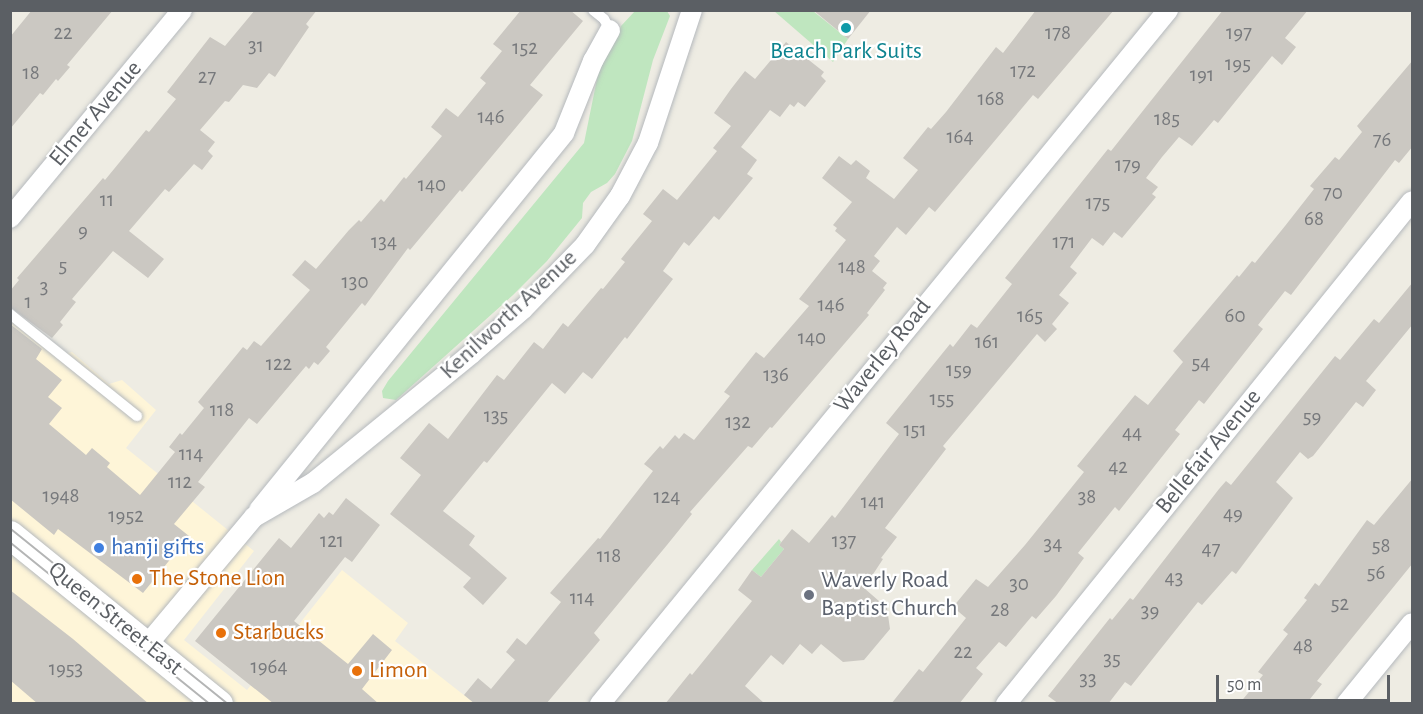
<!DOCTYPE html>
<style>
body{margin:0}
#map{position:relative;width:1423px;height:714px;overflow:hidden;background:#eeece3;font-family:"Alegreya Sans",sans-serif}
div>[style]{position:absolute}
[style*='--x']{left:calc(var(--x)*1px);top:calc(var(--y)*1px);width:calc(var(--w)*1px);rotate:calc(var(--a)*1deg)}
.commercial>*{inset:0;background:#fef5d8}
.green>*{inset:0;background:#bfe6bf}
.building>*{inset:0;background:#cbc8c2}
.roads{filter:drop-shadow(0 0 2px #b5b9bd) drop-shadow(0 0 2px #b5b9bd)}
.lane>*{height:10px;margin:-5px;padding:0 5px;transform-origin:5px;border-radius:5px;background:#fff}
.street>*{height:20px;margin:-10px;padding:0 10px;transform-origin:10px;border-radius:10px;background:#fff}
.secondary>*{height:28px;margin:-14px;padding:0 14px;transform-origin:14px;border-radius:14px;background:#fff}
.tram>*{height:1.5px;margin:-0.75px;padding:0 0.75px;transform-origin:0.75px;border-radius:0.75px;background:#b4b5b5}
.dots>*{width:16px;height:16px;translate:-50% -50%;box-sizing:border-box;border:3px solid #fff;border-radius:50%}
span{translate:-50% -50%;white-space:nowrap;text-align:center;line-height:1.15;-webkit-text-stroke:4.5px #fff;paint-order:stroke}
.number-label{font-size:21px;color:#77797c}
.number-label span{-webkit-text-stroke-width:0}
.culture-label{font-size:24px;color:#0d838f}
.street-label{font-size:24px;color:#5b5f64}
.shop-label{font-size:24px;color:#366cbe}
.left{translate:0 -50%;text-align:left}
.food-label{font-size:24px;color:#c56008}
.worship-label{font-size:24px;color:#5b616d}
.frame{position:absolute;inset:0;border:12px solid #5b5f64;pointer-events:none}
.scale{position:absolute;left:1216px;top:675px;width:174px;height:27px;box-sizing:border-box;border:3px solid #5b5f64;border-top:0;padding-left:8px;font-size:18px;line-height:21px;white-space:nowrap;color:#5b5f64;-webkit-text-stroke:4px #fff;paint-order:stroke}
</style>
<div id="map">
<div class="commercial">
<i style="clip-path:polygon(10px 308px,67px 353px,72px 352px,109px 384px,122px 380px,156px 410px,126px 448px,254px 551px,184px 640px,247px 690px,342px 570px,408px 623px,395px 641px,474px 703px,11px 703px)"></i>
</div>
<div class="green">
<i style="clip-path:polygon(635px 11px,667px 11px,670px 16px,653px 60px,632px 141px,615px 174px,607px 183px,591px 192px,583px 203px,582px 218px,547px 261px,513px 295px,396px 400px,383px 398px,382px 391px,388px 381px,584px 143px,598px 74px,621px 26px)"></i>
<i style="clip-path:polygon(774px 11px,813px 11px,848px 39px,833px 62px)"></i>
<i style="clip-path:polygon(779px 539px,781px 542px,779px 545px,784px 549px,761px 577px,752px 570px)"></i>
</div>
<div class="building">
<i style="clip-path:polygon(32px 10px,113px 10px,67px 65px,70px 67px,58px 81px,56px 79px,43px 95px,40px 93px,10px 129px,10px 37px)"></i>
<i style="clip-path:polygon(255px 10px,317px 10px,306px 24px,309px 27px,275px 77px,269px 73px,257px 88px,243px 85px,229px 102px,225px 101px,200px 130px,215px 142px,208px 151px,213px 156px,202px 170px,194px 164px,169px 192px,165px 189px,129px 231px,164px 259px,148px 278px,113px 251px,72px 299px,76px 302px,60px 322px,63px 325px,52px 338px,10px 307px,10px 291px,19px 280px,17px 278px,103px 178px,105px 180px,146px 130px,149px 132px,176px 99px,167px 92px,210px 37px,225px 46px)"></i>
<i style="clip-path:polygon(521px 10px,570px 10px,583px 21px,530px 85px,543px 95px,462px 192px,460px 190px,410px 250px,408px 248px,365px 306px,362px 303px,326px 347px,330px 351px,318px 365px,314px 362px,309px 369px,306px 366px,257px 424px,249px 418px,198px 482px,205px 487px,174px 524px,189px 536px,143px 593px,58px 529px,54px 535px,10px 499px,10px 324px,42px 349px,36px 359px,62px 380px,48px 397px,62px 408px,49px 424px,86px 455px,92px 448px,110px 463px,107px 467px,140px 495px,175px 452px,169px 447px,180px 433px,182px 435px,204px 408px,198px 402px,243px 347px,247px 350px,254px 341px,261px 346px,310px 290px,292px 275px,305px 260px,316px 269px,349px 230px,359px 220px,361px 222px,381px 199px,384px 202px,404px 177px,406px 179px,442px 136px,431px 127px,446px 108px,458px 117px,486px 83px,480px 78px,502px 51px,493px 44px)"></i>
<i style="clip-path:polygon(813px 10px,871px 10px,848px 39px)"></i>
<i style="clip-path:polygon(1036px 10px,1114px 10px,1038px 99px,1033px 95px,935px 212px,929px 207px,906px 235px,897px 227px,874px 256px,880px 261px,872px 271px,887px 283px,883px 288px,885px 290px,867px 313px,869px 315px,772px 428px,770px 427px,752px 448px,748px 446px,690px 512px,692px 514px,667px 545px,594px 633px,600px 640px,546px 704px,475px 704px,464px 695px,478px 678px,491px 689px,515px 660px,506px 652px,517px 638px,526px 645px,561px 602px,550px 593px,598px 538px,600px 539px,653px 471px,644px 464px,660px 446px,663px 449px,675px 435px,679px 439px,684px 433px,694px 440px,730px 396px,724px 392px,756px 352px,764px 358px,809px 306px,799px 299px,846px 240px,835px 231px,837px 228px,833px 225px,852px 202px,822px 178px,839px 156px,851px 165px,856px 160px,870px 171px,866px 178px,894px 199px,918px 170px,903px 158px,928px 127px,931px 129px,946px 112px,996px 47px,1003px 53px)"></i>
<i style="clip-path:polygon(1223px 10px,1308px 10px,1285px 38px,1296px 47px,1282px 65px,1272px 56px,1218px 123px,1214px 120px,1192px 146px,1179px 137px,1162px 157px,1146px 178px,1158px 187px,1152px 194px,1156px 197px,1122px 238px,1114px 232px,1103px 246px,1092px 238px,1070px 267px,1077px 273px,1059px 295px,1069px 303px,1052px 324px,1057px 329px,1045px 342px,1037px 334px,943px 446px,946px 449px,885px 528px,897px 537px,881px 558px,883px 559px,864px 588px,887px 608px,890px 629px,864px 660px,843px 662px,821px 644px,812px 654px,800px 644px,783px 665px,771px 655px,745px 686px,765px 704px,665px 704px,690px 673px,692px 675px,752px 601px,738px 590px,752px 570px,761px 577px,784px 549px,779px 545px,792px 529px,809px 543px,832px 515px,835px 518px,899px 434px,886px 423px,950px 344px,953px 347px,971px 324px,977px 328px,1012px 284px,1005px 278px,1108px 149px,1111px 151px)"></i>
<i style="clip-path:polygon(786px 42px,824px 72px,821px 76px,826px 81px,805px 107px,798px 102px,794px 107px,790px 104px,780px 117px,770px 110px,741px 147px,757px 160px,747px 174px,753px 178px,719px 220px,714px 216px,689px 246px,684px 242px,663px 271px,673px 279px,627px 339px,625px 337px,592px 379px,583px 372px,565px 394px,552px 383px,487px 463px,484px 461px,443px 511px,475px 536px,469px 545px,507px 578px,483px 605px,463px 587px,471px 578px,390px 514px,421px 475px,400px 458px,429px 423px,448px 439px,497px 375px,504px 380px,534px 342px,543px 349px,563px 323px,568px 327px,601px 288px,603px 289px,625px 262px,621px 259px,652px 221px,643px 214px,663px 189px,677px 200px,717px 151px,713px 148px,731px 126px,714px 113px,731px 89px,745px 71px,755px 79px)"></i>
<i style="clip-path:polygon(1413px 60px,1413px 146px,1399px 163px,1395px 160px,1291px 295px,1285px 291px,1258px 325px,1263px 329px,1204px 404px,1199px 400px,1175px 430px,1180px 434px,1119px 511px,1115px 507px,1078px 553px,1084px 558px,1056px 596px,1036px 619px,1032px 616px,1006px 647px,999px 642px,976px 668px,983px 674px,959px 704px,891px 704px,919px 669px,923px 672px,966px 618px,953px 607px,976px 579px,988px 587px,1025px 545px,1084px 472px,1077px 466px,1135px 395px,1148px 405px,1183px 362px,1173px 351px,1237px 275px,1239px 277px,1252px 261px,1255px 263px,1285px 226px,1314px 189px,1310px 186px,1335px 157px,1339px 160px,1362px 132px,1357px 126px)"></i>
<i style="clip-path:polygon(1413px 282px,1413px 324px,1366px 381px,1376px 390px,1363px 407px,1356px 402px,1313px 456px,1308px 459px,1300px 452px,1276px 482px,1293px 498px,1236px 574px,1232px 571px,1202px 605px,1198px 602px,1131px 686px,1125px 682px,1108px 704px,1059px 704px,1048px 696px,1110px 618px,1112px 620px,1130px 598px,1133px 600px,1219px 489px,1226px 481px,1231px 485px,1335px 356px,1340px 360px,1374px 319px,1379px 323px)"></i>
<i style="clip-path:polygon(1413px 478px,1413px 563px,1317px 681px,1322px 684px,1306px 704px,1239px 704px,1263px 675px,1258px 672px,1288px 634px,1283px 630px,1307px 600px,1304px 598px,1315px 583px,1319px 586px,1367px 520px,1374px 525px)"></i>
<i style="clip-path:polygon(346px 498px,380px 525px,352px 562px,345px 557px,294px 621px,348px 664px,373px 634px,392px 650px,362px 689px,379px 704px,274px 704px,195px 641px,279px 538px,291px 548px,319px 513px,324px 518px,329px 512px,333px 515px)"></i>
<i style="clip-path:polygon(10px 590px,73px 639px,149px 704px,38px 704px,10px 680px)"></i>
</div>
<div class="roads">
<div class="lane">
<i style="--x:593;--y:10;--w:14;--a:39"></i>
<i style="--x:604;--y:19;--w:13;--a:61"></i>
<i style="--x:10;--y:314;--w:163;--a:38.8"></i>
</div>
<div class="street">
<i style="--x:10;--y:218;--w:270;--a:-50.4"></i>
<i style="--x:259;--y:510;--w:485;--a:-51"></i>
<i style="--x:564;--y:133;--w:78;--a:-68.1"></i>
<i style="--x:593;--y:61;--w:35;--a:-61"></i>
<i style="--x:147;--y:645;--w:167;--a:-50.1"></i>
<i style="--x:254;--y:517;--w:68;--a:-30"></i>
<i style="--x:313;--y:483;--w:204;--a:-39.2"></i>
<i style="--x:471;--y:354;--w:69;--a:-40.9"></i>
<i style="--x:523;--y:309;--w:89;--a:-45.9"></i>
<i style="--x:585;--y:245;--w:60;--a:-54.5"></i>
<i style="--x:620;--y:196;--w:60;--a:-62.2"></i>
<i style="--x:648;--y:143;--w:140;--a:-71.7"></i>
<i style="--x:600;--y:704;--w:897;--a:-50.7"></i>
<i style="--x:1006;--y:704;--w:646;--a:-51.09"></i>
<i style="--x:1346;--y:704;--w:104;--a:-50.8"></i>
</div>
<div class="secondary">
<i style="--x:10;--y:535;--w:269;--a:39"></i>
</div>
</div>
<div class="tram">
<i style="--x:10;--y:528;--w:280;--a:38.9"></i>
<i style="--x:10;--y:542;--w:257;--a:39"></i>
</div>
<div class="dots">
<i style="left:846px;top:28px;background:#0f9aa8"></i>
<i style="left:99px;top:548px;background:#3f7fe0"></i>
<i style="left:137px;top:579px;background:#e8710a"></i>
<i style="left:809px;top:595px;background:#6b7280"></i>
<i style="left:221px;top:633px;background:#e8710a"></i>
<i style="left:357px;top:671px;background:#e8710a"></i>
</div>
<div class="number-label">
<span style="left:63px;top:33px">22</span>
<span style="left:1058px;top:33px">178</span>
<span style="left:1239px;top:33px">197</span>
<span style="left:256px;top:46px">31</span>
<span style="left:525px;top:48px">152</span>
<span style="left:1238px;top:64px">195</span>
<span style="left:1023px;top:71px">172</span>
<span style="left:31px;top:73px">18</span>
<span style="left:1202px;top:75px">191</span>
<span style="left:207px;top:77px">27</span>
<span style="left:991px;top:99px">168</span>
<span style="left:491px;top:117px">146</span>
<span style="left:1167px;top:119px">185</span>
<span style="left:960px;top:137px">164</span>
<span style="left:1382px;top:140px">76</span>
<span style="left:1128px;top:165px">179</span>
<span style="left:432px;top:185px">140</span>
<span style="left:1333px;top:193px">70</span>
<span style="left:107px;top:200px">11</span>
<span style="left:1098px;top:203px">175</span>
<span style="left:1314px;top:219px">68</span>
<span style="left:83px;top:231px">9</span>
<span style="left:384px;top:242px">134</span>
<span style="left:1064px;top:242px">171</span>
<span style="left:63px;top:266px">5</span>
<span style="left:852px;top:267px">148</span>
<span style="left:355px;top:282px">130</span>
<span style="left:44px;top:287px">3</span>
<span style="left:28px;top:302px">1</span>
<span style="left:831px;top:305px">146</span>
<span style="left:1030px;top:316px">165</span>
<span style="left:1235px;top:316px">60</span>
<span style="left:812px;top:338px">140</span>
<span style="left:987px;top:342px">161</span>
<span style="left:1201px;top:363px">54</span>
<span style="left:279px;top:364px">122</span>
<span style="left:959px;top:370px">159</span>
<span style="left:776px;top:375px">136</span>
<span style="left:942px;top:399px">155</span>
<span style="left:222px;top:410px">118</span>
<span style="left:496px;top:416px">135</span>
<span style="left:1312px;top:417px">59</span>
<span style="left:738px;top:422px">132</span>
<span style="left:915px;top:430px">151</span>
<span style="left:1132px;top:433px">44</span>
<span style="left:191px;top:454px">114</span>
<span style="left:1118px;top:467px">42</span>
<span style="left:180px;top:482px">112</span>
<span style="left:61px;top:496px">1948</span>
<span style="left:667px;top:497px">124</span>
<span style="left:1087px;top:497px">38</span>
<span style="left:873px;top:502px">141</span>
<span style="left:1233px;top:514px">49</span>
<span style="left:126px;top:516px">1952</span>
<span style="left:332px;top:541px">121</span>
<span style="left:844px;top:541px">137</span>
<span style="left:1053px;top:544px">34</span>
<span style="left:1381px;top:546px">58</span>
<span style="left:1211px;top:549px">47</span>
<span style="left:609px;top:556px">118</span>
<span style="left:1376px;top:573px">56</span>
<span style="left:1174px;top:578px">43</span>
<span style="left:1019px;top:584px">30</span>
<span style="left:582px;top:598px">114</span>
<span style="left:1340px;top:604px">52</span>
<span style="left:1000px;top:610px">28</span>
<span style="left:1150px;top:611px">39</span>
<span style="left:1303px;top:646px">48</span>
<span style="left:963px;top:652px">22</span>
<span style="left:1112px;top:659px">35</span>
<span style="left:269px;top:667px">1964</span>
<span style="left:66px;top:669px">1953</span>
<span style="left:1088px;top:679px">33</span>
</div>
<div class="culture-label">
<span style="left:846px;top:52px">Beach Park Suits</span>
</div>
<div class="street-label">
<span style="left:96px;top:114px;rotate:-50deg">Elmer Avenue</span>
<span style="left:509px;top:315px;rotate:-43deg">Kenilworth Avenue</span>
<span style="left:883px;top:356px;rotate:-51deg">Waverley Road</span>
<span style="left:1209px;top:452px;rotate:-51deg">Bellefair Avenue</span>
<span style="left:115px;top:619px;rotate:39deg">Queen Street East</span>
</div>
<div class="shop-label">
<span class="left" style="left:111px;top:548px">hanji gifts</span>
</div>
<div class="food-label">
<span class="left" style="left:149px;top:579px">The Stone Lion</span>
<span class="left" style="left:233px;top:633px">Starbucks</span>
<span class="left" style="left:369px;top:671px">Limon</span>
</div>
<div class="worship-label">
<span class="left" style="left:821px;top:595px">Waverly Road<br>Baptist Church</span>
</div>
<div class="frame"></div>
<div class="scale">50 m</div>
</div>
